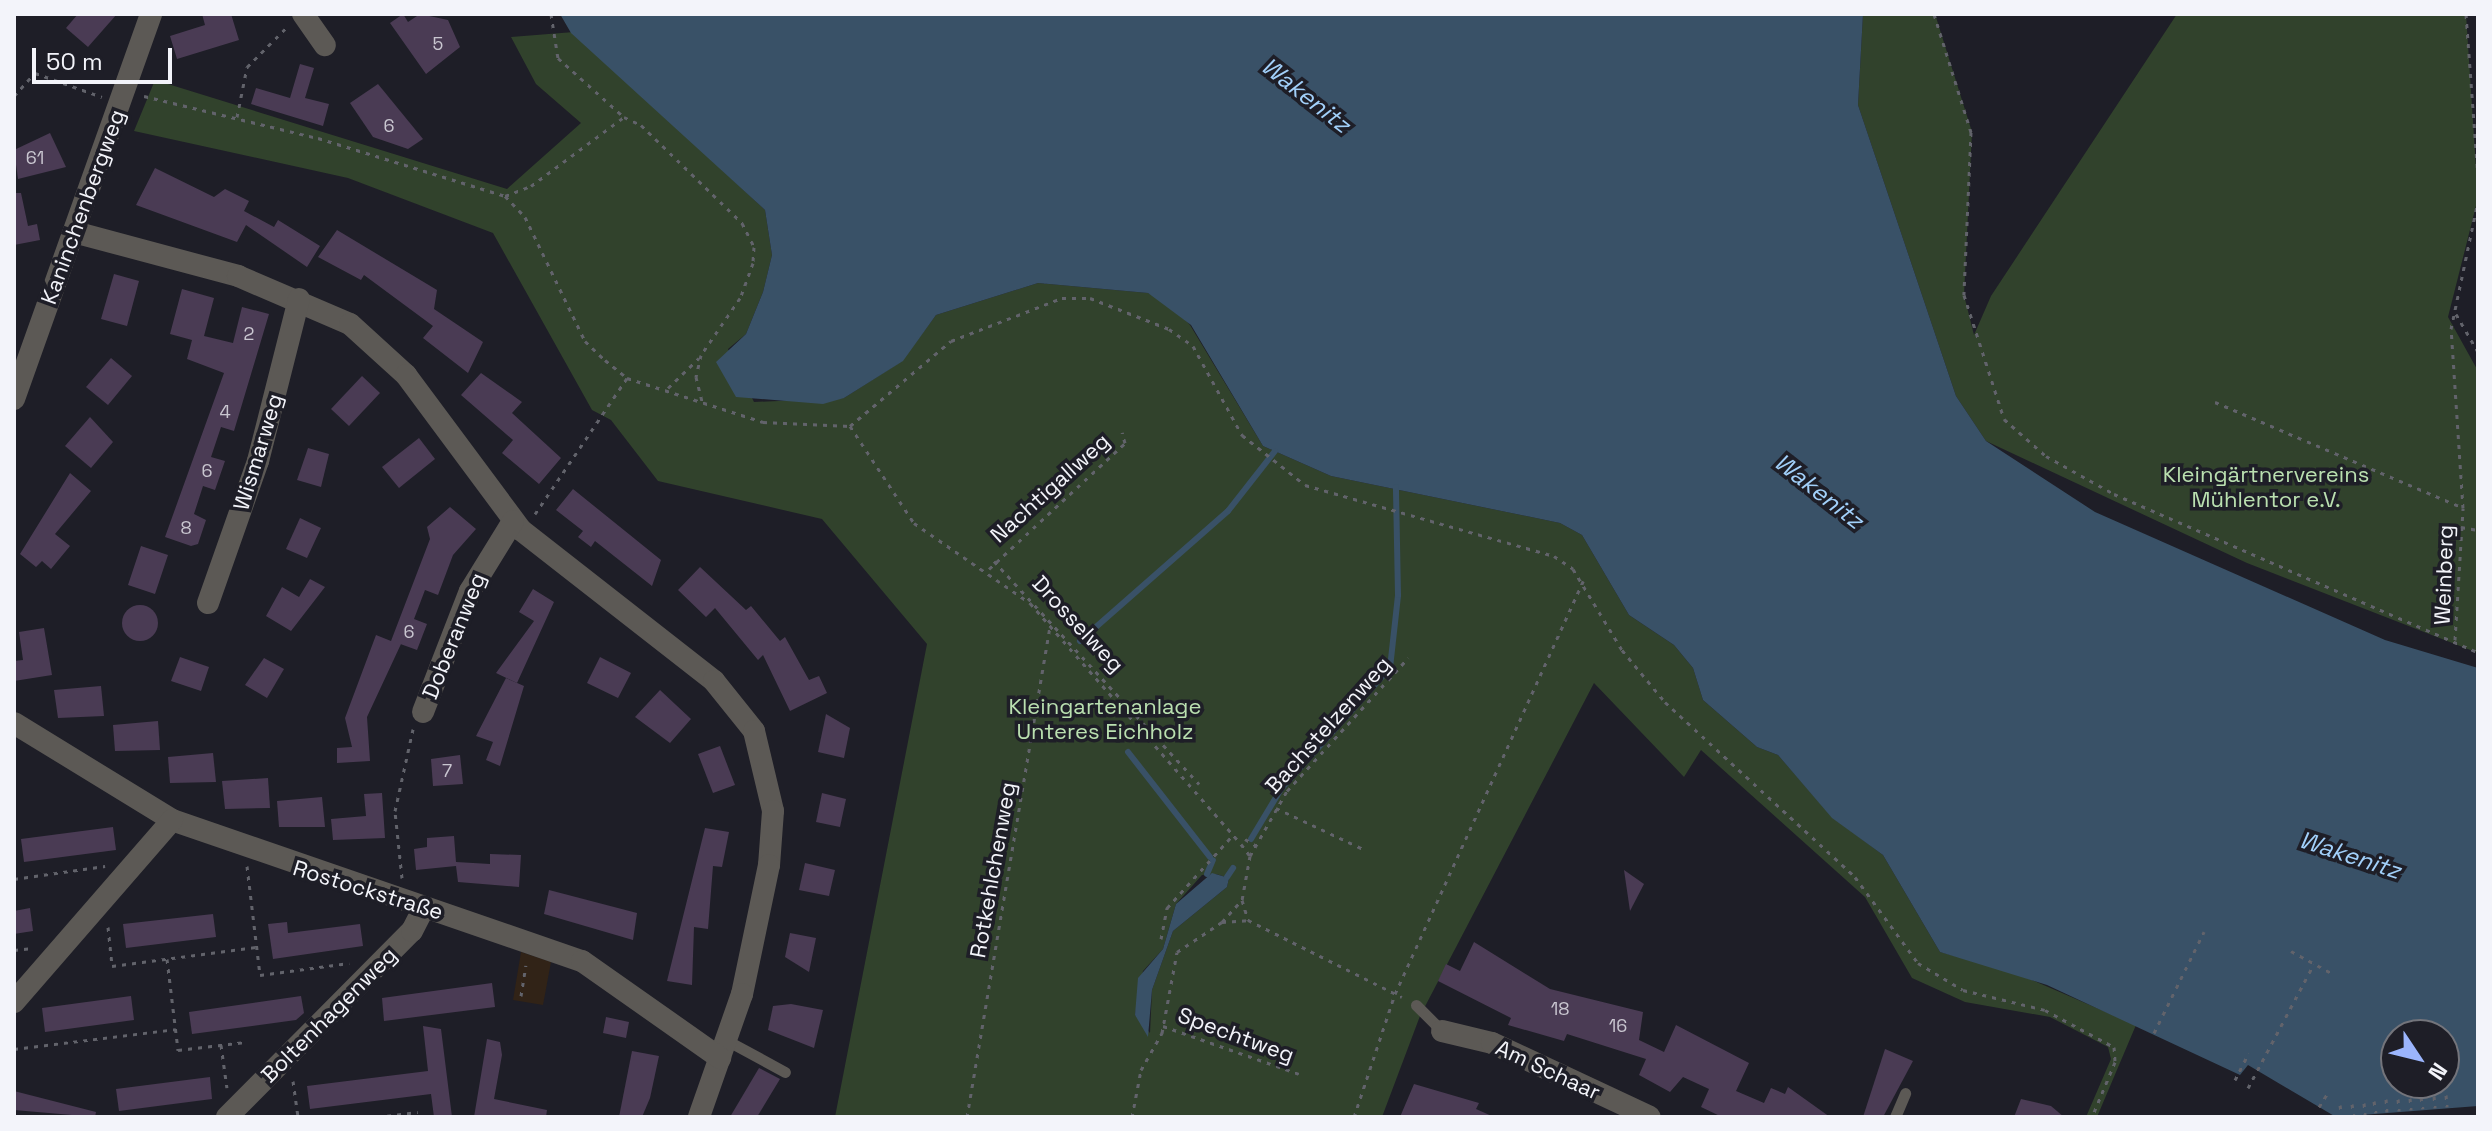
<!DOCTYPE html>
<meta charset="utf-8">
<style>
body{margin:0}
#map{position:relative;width:2492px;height:1131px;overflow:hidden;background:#1e1e27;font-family:"Space Grotesk",sans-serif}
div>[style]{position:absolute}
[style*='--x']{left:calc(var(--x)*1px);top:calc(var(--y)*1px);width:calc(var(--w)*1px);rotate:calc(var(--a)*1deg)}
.industrial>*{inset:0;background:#312317}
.green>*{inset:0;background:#31422c}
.water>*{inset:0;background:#395167}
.stream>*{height:6px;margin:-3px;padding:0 3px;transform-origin:3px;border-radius:3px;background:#395167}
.building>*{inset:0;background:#4a3b54}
.round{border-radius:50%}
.path>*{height:3px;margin-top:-1.5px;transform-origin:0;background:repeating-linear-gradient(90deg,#62636b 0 4px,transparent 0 10px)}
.lane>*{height:11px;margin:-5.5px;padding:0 5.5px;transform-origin:5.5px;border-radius:5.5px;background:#5c5955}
.street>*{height:22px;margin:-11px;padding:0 11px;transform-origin:11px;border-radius:11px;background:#5c5955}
span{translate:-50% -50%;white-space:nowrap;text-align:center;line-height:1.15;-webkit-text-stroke:7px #1e1e27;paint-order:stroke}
.number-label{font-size:18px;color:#c9c6d0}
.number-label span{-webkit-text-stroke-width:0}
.street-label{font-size:22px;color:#f3f4fa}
.park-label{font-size:22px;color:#bae0b0}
.water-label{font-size:24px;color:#a2d0fa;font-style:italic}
.frame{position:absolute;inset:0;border:16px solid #f3f4fa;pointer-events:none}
.north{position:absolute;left:2380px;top:1019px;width:80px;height:80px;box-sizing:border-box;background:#1e1e27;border:2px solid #73747b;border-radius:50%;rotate:125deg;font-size:22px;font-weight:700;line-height:32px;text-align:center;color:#f3f4fa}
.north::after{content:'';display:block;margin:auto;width:28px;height:36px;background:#9bb5fd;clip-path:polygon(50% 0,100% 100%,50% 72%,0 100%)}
.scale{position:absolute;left:32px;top:48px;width:140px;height:36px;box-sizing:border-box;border:4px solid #f3f4fa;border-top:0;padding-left:10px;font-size:24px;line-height:28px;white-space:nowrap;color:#f3f4fa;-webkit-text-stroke:6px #1e1e27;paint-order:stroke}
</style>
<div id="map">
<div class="industrial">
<i style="clip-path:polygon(521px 952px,551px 962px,543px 1005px,513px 1000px)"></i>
</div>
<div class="green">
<i style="clip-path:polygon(1863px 14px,1935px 14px,1972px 132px,1964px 295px,1974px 335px,1991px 296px,2177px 14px,2466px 14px,2478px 198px,2448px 317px,2478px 371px,2478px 653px,2247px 563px,1986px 441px,1956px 396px,1858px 105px)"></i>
<i style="clip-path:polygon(evenodd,574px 32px,765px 210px,772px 255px,763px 292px,746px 334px,728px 349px,754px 402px,844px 398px,902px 361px,936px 315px,1038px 283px,1148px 293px,1170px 303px,1190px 325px,1263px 446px,1331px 476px,1560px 523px,1582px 535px,1629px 615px,1674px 645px,1693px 668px,1703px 700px,1757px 747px,1778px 755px,1832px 817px,1883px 855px,1940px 952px,2011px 971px,2136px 1025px,2097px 1117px,2086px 1117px,2111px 1059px,2108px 1047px,2050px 1017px,1965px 1002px,1912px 978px,1865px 897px,1701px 750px,1684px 777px,1594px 683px,1420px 1016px,1382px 1117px,835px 1117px,927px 644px,822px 519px,658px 481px,611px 420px,592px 410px,493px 233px,348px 178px,134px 131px,155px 80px,507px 189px,581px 123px,536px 84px,511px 37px,574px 32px,1216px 874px,1229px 878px,1227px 887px,1173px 931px,1152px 990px,1150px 1033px,1135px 1015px,1143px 971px,1163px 949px,1176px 904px,1202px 875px,1216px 874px)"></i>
</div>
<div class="water">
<i style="clip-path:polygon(evenodd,560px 14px,1863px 14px,1858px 105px,1956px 396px,1986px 441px,2095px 512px,2385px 640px,2478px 668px,2478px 1106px,2336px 1117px,2248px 1065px,2240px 1075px,2047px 985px,1940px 952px,1883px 855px,1832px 818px,1778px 755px,1757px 747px,1703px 700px,1693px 668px,1674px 645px,1629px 615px,1582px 535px,1560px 523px,1331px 476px,1263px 446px,1191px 325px,1148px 293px,1038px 283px,936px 315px,903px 361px,844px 398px,823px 404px,736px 397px,716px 362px,746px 334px,763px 292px,772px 255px,765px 210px,571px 33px,560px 14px,2396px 1035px,2444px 1035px,2444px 1083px,2396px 1083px,2396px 1035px)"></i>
<i style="clip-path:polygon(1212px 873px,1229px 878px,1227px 887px,1173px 931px,1152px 990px,1148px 1037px,1135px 1015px,1138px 978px,1163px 949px,1176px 904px)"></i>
</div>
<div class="stream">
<i style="--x:1080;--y:641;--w:197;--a:-41.3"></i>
<i style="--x:1228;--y:511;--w:76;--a:-51.9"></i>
<i style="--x:1128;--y:752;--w:133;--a:52"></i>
<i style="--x:1251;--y:839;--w:58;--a:-59"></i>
<i style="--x:1281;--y:789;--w:163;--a:-48"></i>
<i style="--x:1390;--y:668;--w:73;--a:-83.7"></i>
<i style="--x:1398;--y:595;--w:108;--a:-91.1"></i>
<i style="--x:1207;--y:874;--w:15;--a:-67"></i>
<i style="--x:1227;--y:877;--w:11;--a:-56"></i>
</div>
<div class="building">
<i style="clip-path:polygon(78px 14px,117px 14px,88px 47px,66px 28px)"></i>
<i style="clip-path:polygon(202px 14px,231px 14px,239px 40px,177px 59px,170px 36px,205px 25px)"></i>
<i style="clip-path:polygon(403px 14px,408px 22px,420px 14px,448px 20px,460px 47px,426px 74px,390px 23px)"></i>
<i style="clip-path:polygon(300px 64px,314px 68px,305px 98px,329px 104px,323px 126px,251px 104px,256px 88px,290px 98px)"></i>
<i style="clip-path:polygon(378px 84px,423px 139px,408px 149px,373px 137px,350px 103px)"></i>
<i style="clip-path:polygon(50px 133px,66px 167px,18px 179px,14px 150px)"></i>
<i style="clip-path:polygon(155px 168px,214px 197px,225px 189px,249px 201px,244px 211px,274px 227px,278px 220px,320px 246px,307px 267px,246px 225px,237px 242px,136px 205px)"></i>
<i style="clip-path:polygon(14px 193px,21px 193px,28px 226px,37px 224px,40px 240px,14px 245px)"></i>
<i style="clip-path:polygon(337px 230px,437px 290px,434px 309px,483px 342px,468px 373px,423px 338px,433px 326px,364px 275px,361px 280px,318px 257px)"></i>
<i style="clip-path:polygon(114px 274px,139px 281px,127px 326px,101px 319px)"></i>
<i style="clip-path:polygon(182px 289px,214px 298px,204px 336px,233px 343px,242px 307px,269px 314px,234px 431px,221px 427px,211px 457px,225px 461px,215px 490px,203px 486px,194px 514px,206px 520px,198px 544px,191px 546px,165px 537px,224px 373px,187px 359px,192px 340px,170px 334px)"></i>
<i style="clip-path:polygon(111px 358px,132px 376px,108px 405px,86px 387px)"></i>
<i style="clip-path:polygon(481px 373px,522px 402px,512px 413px,561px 458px,539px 484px,502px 453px,513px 440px,461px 395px)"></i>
<i style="clip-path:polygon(362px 376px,380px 393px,349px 426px,331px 409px)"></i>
<i style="clip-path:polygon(90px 417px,113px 442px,91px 468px,65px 446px)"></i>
<i style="clip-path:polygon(419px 438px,435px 459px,399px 488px,382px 467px)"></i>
<i style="clip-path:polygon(308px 448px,329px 454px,321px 487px,297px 480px)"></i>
<i style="clip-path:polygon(70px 473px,91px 491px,55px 534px,70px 546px,51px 569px,42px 561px,36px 567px,20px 554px)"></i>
<i style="clip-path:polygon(573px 489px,661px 560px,652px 586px,595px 541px,591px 547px,578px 537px,583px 531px,556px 510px)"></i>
<i style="clip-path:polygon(450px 507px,476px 529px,453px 555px,438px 595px,425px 590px,414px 619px,427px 624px,417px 650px,392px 641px,401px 644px,367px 717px,370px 761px,337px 763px,337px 748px,352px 747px,345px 718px,376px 635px,391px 641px,430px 539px,427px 527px)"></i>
<i style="clip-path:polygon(300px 518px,321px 528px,307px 558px,286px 549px)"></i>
<i style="clip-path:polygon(141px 546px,168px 555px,155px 594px,128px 585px)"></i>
<i style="clip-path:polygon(700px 567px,746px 610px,751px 606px,780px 641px,785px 637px,809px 680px,819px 676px,827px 693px,790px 711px,763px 655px,758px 660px,715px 608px,706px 617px,678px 590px)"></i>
<i style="clip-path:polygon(310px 579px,325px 587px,291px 631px,266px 616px,282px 587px,299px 597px)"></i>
<i style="clip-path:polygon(533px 589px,554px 602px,517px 683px,496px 673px,534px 621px,519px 612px)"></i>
<i class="round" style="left:122px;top:605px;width:36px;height:36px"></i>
<i style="clip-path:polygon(44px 628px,52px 675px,14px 681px,14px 661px,23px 660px,19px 632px)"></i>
<i style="clip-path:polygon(180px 657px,209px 667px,201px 691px,171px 681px)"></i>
<i style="clip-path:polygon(600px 657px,631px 673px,618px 698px,587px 683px)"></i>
<i style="clip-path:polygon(264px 658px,284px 669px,267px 698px,245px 685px)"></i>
<i style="clip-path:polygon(506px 678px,524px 686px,500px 766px,486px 760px,493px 742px,476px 736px)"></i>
<i style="clip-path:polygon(101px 686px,104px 716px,58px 718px,54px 690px)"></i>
<i style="clip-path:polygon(660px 690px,691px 719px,670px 743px,635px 717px)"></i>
<i style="clip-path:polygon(826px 714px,850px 728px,844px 758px,818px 752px)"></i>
<i style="clip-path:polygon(158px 721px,160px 750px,115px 751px,113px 725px)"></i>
<i style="clip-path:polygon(720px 746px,735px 785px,713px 793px,698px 754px)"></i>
<i style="clip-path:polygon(213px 753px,216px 782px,170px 783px,168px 757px)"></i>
<i style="clip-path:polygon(460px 755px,463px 784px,433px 786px,431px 759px)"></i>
<i style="clip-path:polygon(268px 778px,270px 808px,225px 809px,222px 781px)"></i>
<i style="clip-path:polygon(382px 793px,385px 838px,333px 840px,331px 819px,366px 816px,364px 794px)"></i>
<i style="clip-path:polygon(822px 793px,846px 799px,840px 827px,816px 822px)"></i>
<i style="clip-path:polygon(322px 797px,325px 827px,279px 827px,277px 801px)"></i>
<i style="clip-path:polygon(113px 827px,116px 850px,24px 862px,21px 839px)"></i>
<i style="clip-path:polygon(705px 828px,729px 832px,722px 867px,713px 866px,708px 929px,694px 927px,692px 985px,667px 981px)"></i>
<i style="clip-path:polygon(454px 836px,456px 862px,490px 864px,490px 854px,521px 855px,519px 887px,458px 882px,456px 866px,416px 870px,414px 849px,427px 847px,427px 838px)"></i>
<i style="clip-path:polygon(805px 863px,835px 870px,829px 896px,799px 890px)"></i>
<i style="clip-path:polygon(1624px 870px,1644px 884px,1630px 911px)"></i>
<i style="clip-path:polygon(549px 890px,637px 913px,633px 940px,544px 914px)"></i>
<i style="clip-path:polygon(30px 908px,33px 931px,14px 934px,14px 911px)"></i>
<i style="clip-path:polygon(213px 914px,216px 937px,126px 948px,123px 924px)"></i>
<i style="clip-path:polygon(287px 922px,288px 933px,360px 924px,363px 946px,273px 959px,268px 924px)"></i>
<i style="clip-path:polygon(790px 933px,816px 938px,809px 972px,785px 957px)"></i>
<i style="clip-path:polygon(1474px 942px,1550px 989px,1643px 1012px,1639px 1040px,1664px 1052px,1676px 1025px,1749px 1063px,1736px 1091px,1764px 1103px,1771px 1088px,1785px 1094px,1788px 1087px,1830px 1117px,1722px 1117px,1701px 1107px,1709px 1089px,1683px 1077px,1670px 1092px,1639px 1075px,1646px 1059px,1567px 1034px,1564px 1041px,1508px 1025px,1511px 1018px,1438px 981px,1446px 964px,1460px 971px)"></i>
<i style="clip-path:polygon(492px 983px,495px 1007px,384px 1021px,382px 998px)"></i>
<i style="clip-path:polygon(131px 996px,134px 1020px,45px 1032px,42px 1008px)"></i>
<i style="clip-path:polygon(301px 996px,304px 1013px,296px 1020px,192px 1034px,189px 1012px)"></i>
<i style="clip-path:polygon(791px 1004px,823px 1010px,814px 1048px,768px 1030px,773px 1006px)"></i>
<i style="clip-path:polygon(606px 1017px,629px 1022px,626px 1038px,603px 1033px)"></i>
<i style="clip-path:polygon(423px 1026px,441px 1029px,452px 1117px,434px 1117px,431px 1094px,310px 1109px,307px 1086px,428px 1071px)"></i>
<i style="clip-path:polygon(487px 1039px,500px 1042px,502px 1055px,494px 1099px,547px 1110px,546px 1117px,474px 1117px)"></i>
<i style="clip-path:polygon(1885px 1049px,1913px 1061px,1883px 1117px,1863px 1117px)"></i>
<i style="clip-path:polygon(632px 1051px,659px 1056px,650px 1098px,642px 1117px,619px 1117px)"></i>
<i style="clip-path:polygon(759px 1068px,780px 1079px,757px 1117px,730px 1117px)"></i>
<i style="clip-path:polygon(210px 1077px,212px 1099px,119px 1111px,116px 1089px)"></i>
<i style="clip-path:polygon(1414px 1084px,1479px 1103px,1476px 1109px,1494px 1117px,1400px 1117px)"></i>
<i style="clip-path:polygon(14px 1091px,96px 1112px,95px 1117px,14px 1110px)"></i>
<i style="clip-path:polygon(2021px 1099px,2051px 1106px,2064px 1117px,2014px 1117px)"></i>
</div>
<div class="path">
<i style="--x:551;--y:14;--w:45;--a:81"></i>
<i style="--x:558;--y:58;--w:89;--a:41.8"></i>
<i style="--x:1934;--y:14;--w:124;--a:72.6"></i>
<i style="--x:1971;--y:132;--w:163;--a:92.5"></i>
<i style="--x:1964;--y:295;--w:130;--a:72.1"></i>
<i style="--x:2004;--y:419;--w:56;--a:41.4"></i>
<i style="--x:2046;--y:456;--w:78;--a:29.2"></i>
<i style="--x:2114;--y:494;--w:397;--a:23.5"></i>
<i style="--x:2466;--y:14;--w:162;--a:85.8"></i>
<i style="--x:14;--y:96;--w:31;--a:-48"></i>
<i style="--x:35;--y:73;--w:71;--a:19.7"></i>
<i style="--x:144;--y:96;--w:179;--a:13.6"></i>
<i style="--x:318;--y:138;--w:196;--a:17.2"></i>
<i style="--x:505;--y:196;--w:29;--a:46"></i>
<i style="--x:525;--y:217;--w:138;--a:64.2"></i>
<i style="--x:585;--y:341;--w:28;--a:44"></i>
<i style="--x:605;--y:360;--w:28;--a:39"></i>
<i style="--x:627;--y:378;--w:143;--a:17.9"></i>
<i style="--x:763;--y:422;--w:87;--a:2.6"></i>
<i style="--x:850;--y:426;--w:132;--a:-40.1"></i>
<i style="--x:951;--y:341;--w:119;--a:-21.2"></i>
<i style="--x:1062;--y:298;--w:28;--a:0"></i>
<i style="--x:1090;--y:298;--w:85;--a:21.4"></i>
<i style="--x:1169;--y:329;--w:29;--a:35"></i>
<i style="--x:1193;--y:346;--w:102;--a:61.2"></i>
<i style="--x:1242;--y:435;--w:80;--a:38.4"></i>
<i style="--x:1305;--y:485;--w:259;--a:15.9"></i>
<i style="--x:1554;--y:556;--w:23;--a:34"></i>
<i style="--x:1573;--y:569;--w:95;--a:58.8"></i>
<i style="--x:1622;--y:650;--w:67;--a:50.4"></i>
<i style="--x:1665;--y:702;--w:258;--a:42.6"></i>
<i style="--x:1855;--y:877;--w:107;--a:53.8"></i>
<i style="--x:1918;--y:963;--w:52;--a:31"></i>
<i style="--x:1963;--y:990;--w:84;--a:13.7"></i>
<i style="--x:2045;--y:1010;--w:78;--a:28.2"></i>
<i style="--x:2114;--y:1047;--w:15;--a:86"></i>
<i style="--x:2115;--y:1062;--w:60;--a:112.7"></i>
<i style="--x:237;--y:117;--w:51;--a:-78.7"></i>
<i style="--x:247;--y:67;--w:59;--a:-45"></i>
<i style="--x:505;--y:196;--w:28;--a:-21"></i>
<i style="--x:531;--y:186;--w:116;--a:-36.6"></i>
<i style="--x:624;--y:117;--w:19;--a:25"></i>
<i style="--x:641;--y:125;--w:141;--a:44.1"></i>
<i style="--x:742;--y:223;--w:27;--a:63"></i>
<i style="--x:754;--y:247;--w:16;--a:94"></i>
<i style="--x:753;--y:263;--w:37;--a:110"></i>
<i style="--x:740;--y:298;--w:69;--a:124.4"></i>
<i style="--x:701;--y:355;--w:23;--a:103"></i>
<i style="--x:696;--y:377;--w:29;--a:76"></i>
<i style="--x:2456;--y:314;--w:44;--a:59.9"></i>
<i style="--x:668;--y:388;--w:43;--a:-44.1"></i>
<i style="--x:2215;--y:402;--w:270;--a:23.1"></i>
<i style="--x:850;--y:426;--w:116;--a:56.6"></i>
<i style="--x:914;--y:523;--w:141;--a:34.6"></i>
<i style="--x:1030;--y:603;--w:320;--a:48.8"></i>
<i style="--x:1241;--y:844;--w:15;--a:53"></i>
<i style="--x:1250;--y:856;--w:45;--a:100.3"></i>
<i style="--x:1242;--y:900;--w:21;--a:73"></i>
<i style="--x:1248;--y:920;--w:172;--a:26.6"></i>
<i style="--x:535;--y:514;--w:164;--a:-55.9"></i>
<i style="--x:2461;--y:527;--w:17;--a:10"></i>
<i style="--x:994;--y:561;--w:303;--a:47.4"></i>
<i style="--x:989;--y:569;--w:185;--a:-42.8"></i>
<i style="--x:1125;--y:443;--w:11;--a:-105"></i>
<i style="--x:2455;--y:640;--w:132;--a:-86.5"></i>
<i style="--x:2463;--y:508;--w:179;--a:-93.8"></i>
<i style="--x:2451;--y:329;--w:131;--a:-78.1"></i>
<i style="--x:14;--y:807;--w:1;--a:-45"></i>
<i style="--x:1276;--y:808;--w:96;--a:25.2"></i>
<i style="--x:1245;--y:839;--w:12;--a:31"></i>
<i style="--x:1250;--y:856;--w:75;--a:-60.4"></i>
<i style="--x:1287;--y:791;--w:180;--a:-47.7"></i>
<i style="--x:247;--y:866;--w:110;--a:83.2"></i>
<i style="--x:260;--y:975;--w:90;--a:-7.7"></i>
<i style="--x:402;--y:878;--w:67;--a:-96"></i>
<i style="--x:395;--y:811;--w:84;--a:-77.6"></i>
<i style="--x:14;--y:879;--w:92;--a:-8.1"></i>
<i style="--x:1222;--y:922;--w:28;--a:-48"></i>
<i style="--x:108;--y:927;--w:39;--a:84"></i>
<i style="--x:112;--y:966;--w:146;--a:-7.5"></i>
<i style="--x:1161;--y:939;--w:32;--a:-79"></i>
<i style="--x:1167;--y:908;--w:98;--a:-47.9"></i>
<i style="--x:14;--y:950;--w:19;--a:-6"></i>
<i style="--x:2291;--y:951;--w:48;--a:28.7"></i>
<i style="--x:167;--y:959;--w:92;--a:83.1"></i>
<i style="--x:178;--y:1050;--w:68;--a:-6.7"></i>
<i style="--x:521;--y:996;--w:31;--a:-81"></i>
<i style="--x:1163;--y:1026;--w:144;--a:19.4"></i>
<i style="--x:2154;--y:1033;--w:113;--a:-63.7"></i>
<i style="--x:221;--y:1045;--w:43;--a:82.1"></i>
<i style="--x:14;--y:1049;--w:163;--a:-7"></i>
<i style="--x:2235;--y:1080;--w:30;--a:-63"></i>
<i style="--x:293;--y:1081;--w:36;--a:82"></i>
<i style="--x:2248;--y:1088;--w:140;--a:-62"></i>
<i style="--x:2446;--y:1095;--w:12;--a:85"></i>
<i style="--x:2434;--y:1096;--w:12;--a:85"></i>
<i style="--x:2421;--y:1097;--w:12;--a:81"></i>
<i style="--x:2410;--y:1098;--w:12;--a:85"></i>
<i style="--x:2386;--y:1099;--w:13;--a:86"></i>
<i style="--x:2398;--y:1099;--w:12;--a:85"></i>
<i style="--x:2374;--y:1101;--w:12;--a:81"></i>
<i style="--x:2364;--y:1103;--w:12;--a:85"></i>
<i style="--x:2352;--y:1104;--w:12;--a:81"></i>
<i style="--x:2340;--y:1105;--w:12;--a:81"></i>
<i style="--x:2319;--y:1107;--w:15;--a:-58"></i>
<i style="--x:377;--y:1117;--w:41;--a:-7"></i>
<i style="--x:967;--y:1117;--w:496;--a:-80.4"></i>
<i style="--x:1132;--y:1117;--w:48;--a:-79.2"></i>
<i style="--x:1141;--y:1070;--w:43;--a:-60.4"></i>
<i style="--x:1162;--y:1033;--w:82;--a:-79.5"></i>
<i style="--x:1177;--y:952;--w:54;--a:-33.7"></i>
<i style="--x:1222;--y:922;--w:26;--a:-4"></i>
<i style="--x:1354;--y:1117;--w:130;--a:-71.6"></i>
<i style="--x:1395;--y:994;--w:454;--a:-65.5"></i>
</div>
<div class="lane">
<i style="--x:1416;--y:1005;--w:37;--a:45"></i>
<i style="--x:726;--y:1040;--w:67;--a:28.5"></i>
<i style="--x:1895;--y:1117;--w:26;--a:-67"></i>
</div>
<div class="street">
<i style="--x:303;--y:14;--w:38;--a:55"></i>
<i style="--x:74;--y:232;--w:170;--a:15"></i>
<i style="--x:238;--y:276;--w:122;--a:23.2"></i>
<i style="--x:350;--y:324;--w:76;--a:42.3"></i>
<i style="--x:406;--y:375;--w:193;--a:53.4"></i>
<i style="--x:521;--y:530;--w:245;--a:38"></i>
<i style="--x:714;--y:681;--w:64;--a:51.3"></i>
<i style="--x:754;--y:731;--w:82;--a:76.6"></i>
<i style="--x:773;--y:811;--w:54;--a:94.2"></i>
<i style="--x:769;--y:865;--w:132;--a:101.8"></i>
<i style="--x:742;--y:994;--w:130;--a:109.3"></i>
<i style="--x:14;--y:399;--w:409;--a:-70.4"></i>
<i style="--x:208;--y:603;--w:151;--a:-70.6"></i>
<i style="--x:258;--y:461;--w:167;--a:-75.8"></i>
<i style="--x:423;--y:712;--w:130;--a:-68.8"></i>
<i style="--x:470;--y:591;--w:82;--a:-58.4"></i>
<i style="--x:14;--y:723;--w:185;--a:31.5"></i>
<i style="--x:172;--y:820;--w:434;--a:19"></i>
<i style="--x:582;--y:961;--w:169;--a:35.1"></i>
<i style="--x:14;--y:1002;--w:241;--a:-49"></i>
<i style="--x:1442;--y:1031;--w:51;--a:13.5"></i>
<i style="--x:1492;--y:1043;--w:174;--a:25.1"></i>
<i style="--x:227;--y:1117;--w:262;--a:-45.2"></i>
<i style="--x:412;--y:931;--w:27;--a:-63"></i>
</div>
<div class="number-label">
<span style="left:438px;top:44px">5</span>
<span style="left:389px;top:126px">6</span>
<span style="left:35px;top:158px">61</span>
<span style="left:249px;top:334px">2</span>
<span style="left:225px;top:412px">4</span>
<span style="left:207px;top:471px">6</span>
<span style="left:186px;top:528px">8</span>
<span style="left:409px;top:632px">6</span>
<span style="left:447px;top:771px">7</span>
<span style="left:1560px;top:1009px">18</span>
<span style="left:1618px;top:1026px">16</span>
</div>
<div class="street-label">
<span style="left:83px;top:207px;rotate:-70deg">Kaninchenbergweg</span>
<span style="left:258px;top:452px;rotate:-73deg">Wismarweg</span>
<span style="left:1050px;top:488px;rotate:-42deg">Nachtigallweg</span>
<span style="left:2444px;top:575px;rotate:-88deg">Weinberg</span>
<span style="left:1078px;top:624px;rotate:47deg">Drosselweg</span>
<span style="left:454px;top:636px;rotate:-68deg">Doberanweg</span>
<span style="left:1328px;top:725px;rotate:-48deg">Bachstelzenweg</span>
<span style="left:993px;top:870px;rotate:-80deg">Rotkehlchenweg</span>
<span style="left:368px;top:890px;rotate:17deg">Rostockstraße</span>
<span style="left:329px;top:1015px;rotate:-45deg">Boltenhagenweg</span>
<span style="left:1236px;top:1035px;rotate:20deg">Spechtweg</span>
<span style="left:1548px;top:1070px;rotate:25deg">Am Schaar</span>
</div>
<div class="park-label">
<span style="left:2266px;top:487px">Kleingärtnervereins<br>Mühlentor e.V.</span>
<span style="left:1105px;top:719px">Kleingartenanlage<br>Unteres Eichholz</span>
</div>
<div class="water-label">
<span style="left:1306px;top:95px;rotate:38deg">Wakenitz</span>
<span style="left:1819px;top:491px;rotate:38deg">Wakenitz</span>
<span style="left:2350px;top:855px;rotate:18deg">Wakenitz</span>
</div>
<div class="frame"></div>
<div class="north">N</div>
<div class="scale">50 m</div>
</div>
